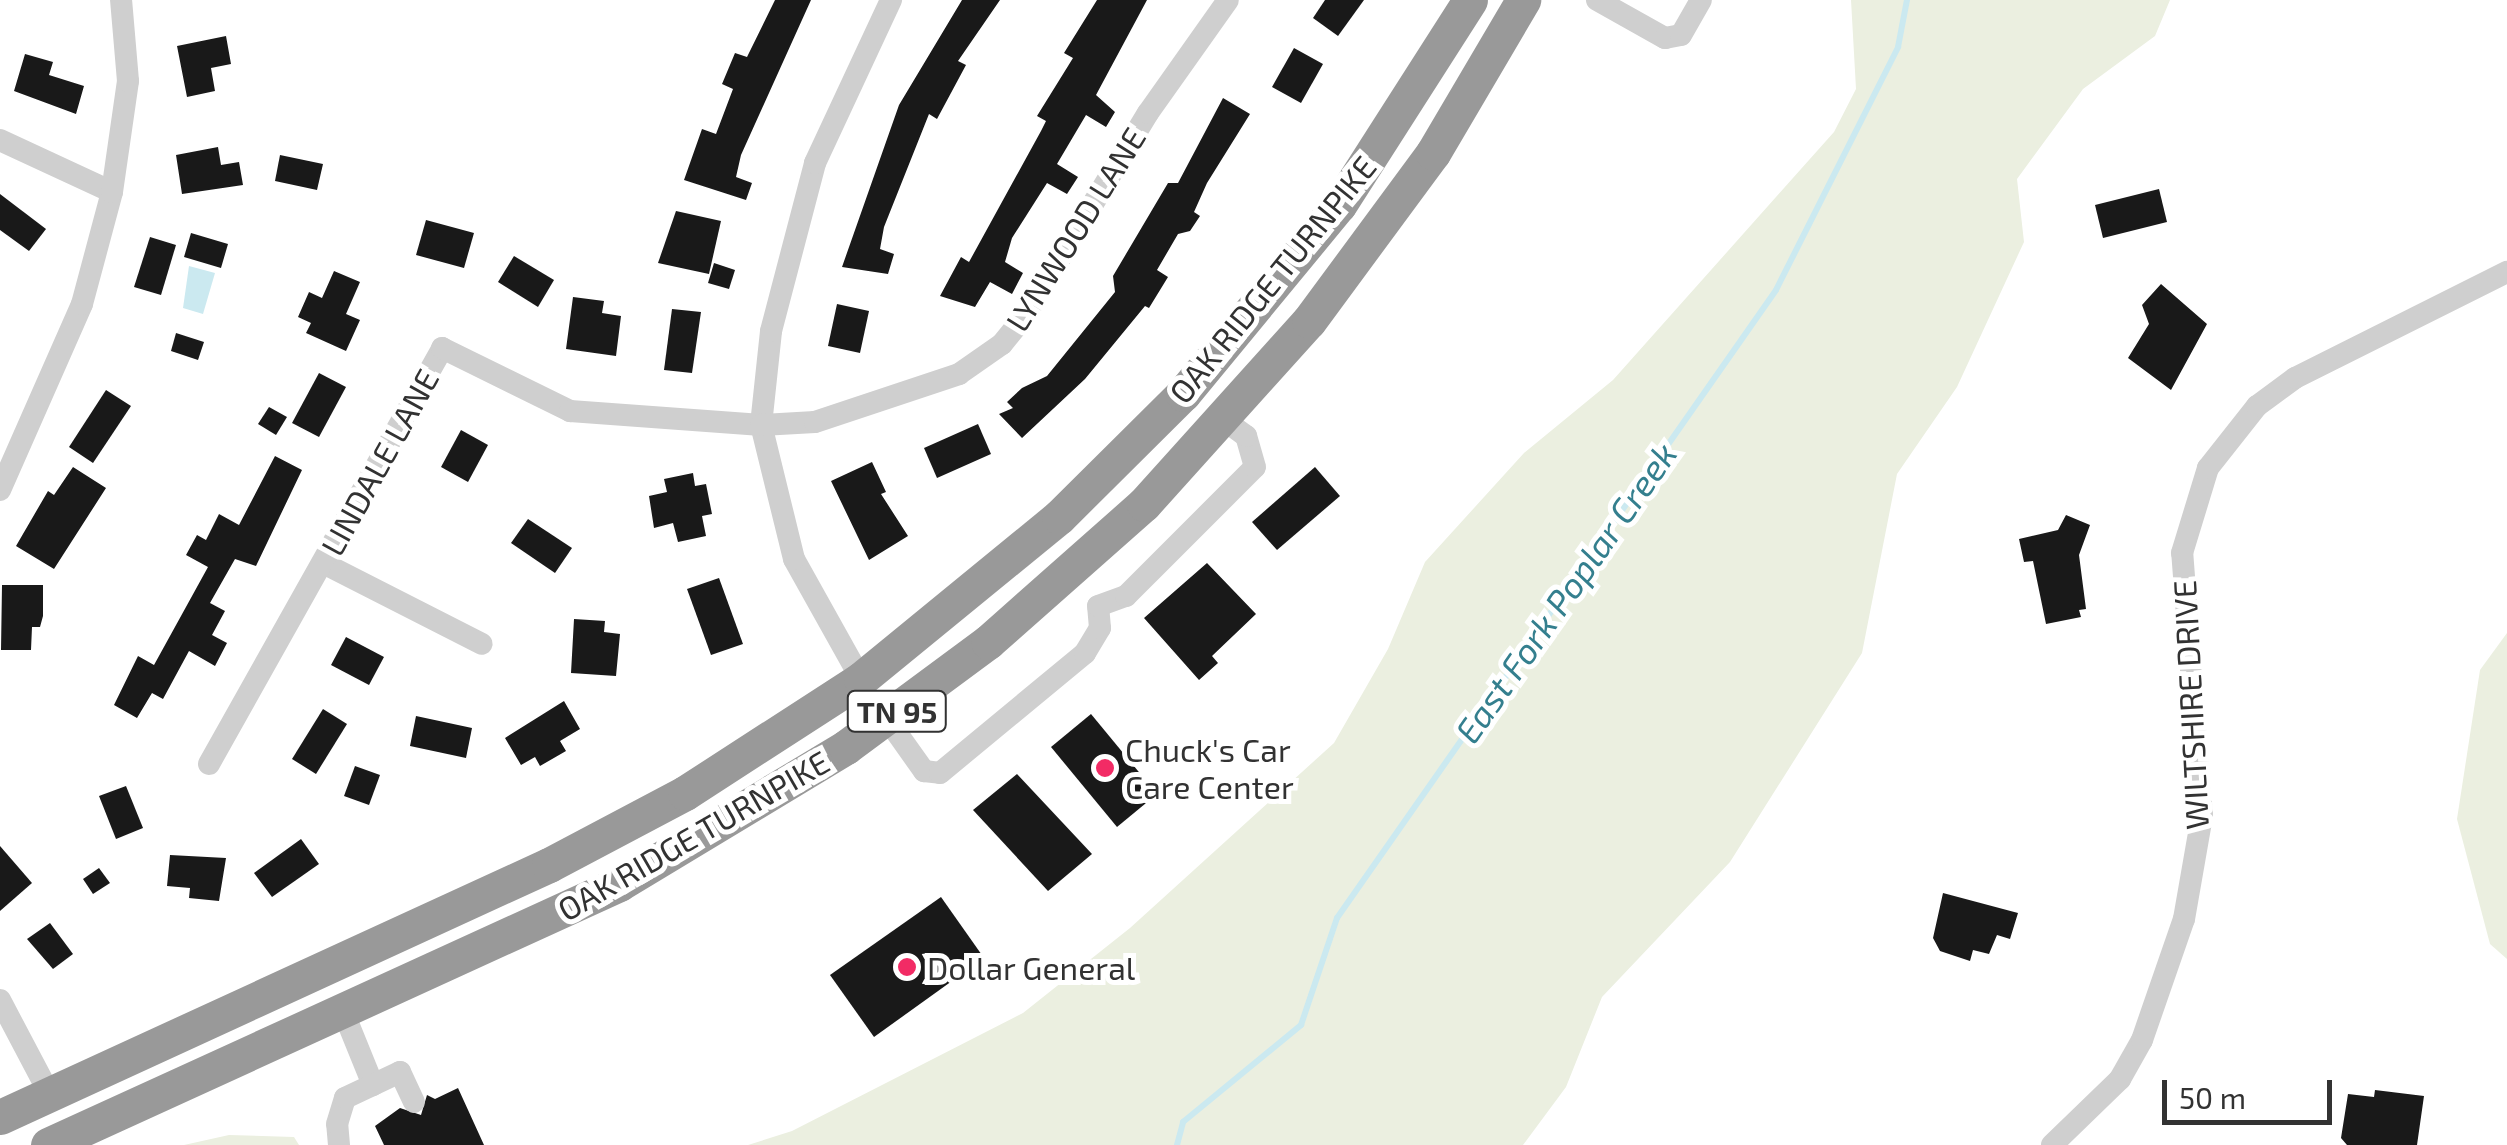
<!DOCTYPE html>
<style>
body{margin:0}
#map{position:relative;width:2507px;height:1145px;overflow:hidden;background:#fff;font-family:"Exo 2",sans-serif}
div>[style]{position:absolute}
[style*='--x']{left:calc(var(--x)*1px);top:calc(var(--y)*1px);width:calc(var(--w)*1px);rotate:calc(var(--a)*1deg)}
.green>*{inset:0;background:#ebefe0}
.water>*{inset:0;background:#cbe9f0}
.stream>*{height:6px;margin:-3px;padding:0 3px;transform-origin:3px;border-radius:3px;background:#cbe9f0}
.building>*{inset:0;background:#191919}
.minor>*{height:22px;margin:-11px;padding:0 11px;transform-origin:11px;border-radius:11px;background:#cfcfcf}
.highway>*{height:35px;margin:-17.5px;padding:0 17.5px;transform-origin:17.5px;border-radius:17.5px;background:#999}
.dots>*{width:28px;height:28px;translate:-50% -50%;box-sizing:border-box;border:5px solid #fff;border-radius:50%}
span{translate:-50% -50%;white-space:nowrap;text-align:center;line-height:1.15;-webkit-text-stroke:10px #fff;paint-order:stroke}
.shield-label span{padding:2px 8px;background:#fff;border:2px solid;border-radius:8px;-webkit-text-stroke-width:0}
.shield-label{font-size:30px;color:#323232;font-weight:700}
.street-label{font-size:32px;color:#323232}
.poi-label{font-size:32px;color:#323232}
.left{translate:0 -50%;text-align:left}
.water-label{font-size:35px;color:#347f8e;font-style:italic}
.scale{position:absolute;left:2162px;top:1080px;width:170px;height:45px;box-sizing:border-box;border:5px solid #323232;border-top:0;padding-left:12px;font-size:30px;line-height:35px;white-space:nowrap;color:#323232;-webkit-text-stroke:8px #fff;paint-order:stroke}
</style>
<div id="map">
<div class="green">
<i style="clip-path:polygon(1851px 0,2170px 0,2155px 36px,2083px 89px,2017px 179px,2024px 242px,1957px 387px,1897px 474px,1862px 653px,1730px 862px,1602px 997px,1566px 1087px,1523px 1145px,748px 1145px,792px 1131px,1023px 1013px,1130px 928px,1334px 743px,1388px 649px,1425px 562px,1524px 453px,1613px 380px,1834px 132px,1856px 89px)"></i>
<i style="clip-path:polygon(2507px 633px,2507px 959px,2490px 944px,2457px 819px,2480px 670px)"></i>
<i style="clip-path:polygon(229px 1135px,294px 1137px,299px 1145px,184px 1145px)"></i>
</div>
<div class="water">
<i style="clip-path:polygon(189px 266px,215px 273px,203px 314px,183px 308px)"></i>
</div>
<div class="stream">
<i style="--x:1177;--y:1145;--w:24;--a:-75"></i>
<i style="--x:1183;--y:1122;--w:153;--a:-39.4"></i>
<i style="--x:1301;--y:1025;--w:113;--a:-71.4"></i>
<i style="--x:1337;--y:918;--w:766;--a:-55.04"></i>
<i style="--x:1776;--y:290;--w:272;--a:-63.3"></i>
<i style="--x:1898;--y:47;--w:48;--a:-79.2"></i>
</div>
<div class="building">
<i style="clip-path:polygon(775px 0,811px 0,741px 155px,736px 177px,752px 183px,746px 200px,684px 180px,702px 129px,716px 134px,733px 89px,722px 84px,735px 53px,747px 57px)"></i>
<i style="clip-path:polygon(962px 0,1000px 0,958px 61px,966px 65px,937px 119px,929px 114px,884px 227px,880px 249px,894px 254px,888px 274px,842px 267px,899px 105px)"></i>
<i style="clip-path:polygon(1097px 0,1147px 0,1096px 95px,1115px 112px,1106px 127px,1086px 115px,1057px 164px,1078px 177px,1067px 194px,1047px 183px,1012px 238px,1005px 262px,1023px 273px,1012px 294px,990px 282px,975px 307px,940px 296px,961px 257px,969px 262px,1041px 131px,1046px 121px,1037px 116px,1073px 58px,1064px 53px)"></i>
<i style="clip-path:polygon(1325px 0,1364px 0,1338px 36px,1313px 18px)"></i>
<i style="clip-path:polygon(226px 36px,231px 64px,211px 68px,215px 91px,187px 97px,177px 46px)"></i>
<i style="clip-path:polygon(1294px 48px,1323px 64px,1301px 103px,1272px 87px)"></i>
<i style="clip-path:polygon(25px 54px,53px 62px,49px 75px,84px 86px,76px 114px,14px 91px)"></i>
<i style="clip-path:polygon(1223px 98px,1250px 114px,1207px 183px,1194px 212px,1200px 216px,1190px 231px,1178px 234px,1157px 270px,1168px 277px,1149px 308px,1145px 306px,1085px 379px,1022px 438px,999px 414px,1013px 408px,1007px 402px,1022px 388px,1047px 376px,1115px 292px,1113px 276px,1168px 183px,1178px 183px)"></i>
<i style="clip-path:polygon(218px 147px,221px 165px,239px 162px,243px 185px,182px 194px,176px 155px)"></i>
<i style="clip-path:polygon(280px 155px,323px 164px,317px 190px,275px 181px)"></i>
<i style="clip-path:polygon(2159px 189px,2167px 222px,2103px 238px,2095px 205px)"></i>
<i style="clip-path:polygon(0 194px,46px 229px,29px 251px,0 230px)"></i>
<i style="clip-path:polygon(676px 211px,721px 221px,709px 274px,658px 263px)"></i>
<i style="clip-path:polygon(426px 220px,474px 233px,464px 268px,416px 255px)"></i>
<i style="clip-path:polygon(191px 233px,228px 244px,221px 268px,184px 257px)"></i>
<i style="clip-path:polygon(150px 237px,176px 245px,161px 295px,134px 287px)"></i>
<i style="clip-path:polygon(514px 256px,554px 280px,538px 307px,498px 282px)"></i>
<i style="clip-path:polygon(714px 263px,735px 270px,729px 289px,708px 283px)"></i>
<i style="clip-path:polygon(334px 271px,360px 282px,346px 314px,360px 320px,346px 351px,306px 333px,311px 323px,298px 317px,309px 292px,322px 298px)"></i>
<i style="clip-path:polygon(2161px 284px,2207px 324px,2171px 390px,2128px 358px,2149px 324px,2142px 305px)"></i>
<i style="clip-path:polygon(573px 297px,604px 301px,602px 313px,621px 316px,616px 356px,566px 349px)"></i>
<i style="clip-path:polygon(837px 304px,869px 311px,860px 353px,828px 346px)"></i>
<i style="clip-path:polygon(672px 309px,701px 312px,692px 373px,664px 370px)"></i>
<i style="clip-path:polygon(176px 333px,204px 342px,198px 360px,171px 351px)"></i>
<i style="clip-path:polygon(319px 373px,346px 387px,319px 437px,292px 423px)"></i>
<i style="clip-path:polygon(106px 390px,131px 406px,93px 463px,69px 447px)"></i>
<i style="clip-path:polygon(269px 407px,287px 417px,276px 435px,258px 424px)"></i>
<i style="clip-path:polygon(978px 424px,991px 454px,937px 478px,924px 448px)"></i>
<i style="clip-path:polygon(461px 430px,488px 445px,468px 482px,441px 467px)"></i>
<i style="clip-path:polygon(275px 456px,302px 470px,256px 566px,235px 559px,210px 603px,225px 611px,212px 635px,227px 643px,215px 666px,189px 651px,163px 699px,152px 693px,137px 718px,114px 705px,138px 656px,154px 665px,208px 567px,186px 555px,197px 535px,206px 540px,219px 514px,239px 525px)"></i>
<i style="clip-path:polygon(872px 462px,886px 492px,881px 494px,908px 536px,869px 560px,831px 481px)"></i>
<i style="clip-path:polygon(73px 467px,106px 488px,54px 569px,16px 546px,48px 491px,54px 495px)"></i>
<i style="clip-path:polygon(1315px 467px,1340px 496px,1277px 550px,1252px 522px)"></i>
<i style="clip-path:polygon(693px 473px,695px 486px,706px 484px,712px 514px,702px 516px,706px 536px,678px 542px,673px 523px,654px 528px,649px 496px,667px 492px,664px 479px)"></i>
<i style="clip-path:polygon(2066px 515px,2090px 525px,2079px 555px,2086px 609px,2079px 610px,2081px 617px,2046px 624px,2033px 561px,2024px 562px,2019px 539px,2058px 530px)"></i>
<i style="clip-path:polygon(528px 519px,572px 548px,555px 573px,511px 543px)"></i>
<i style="clip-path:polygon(1207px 563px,1256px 614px,1212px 656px,1218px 663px,1199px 680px,1144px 618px)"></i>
<i style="clip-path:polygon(719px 578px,743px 644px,711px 655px,687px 589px)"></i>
<i style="clip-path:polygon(2px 585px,43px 585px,43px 616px,40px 627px,32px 627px,31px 650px,1px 650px)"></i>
<i style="clip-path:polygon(574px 619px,605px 621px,604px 632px,620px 634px,616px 676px,571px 673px)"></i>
<i style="clip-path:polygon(346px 637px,384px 657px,369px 685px,331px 665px)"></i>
<i style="clip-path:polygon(564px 701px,580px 729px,560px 741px,566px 751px,540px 766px,535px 757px,521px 765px,505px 738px)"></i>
<i style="clip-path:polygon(323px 709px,347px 724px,316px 774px,292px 759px)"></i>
<i style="clip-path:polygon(1091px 714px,1157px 794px,1117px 827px,1051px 747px)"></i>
<i style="clip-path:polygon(416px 716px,472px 728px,466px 758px,410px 746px)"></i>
<i style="clip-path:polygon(355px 766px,380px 775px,369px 805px,344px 796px)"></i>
<i style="clip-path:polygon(1017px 774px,1092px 854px,1048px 891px,973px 810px)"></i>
<i style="clip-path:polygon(126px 786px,143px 828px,116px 839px,99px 796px)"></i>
<i style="clip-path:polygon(301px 839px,319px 864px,272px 897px,254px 873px)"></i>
<i style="clip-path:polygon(0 846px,32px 883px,0 911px)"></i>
<i style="clip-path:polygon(170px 855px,226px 858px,219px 901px,189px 898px,190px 888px,167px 886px)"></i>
<i style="clip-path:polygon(99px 868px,110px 883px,93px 894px,83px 879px)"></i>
<i style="clip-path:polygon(1943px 893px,2018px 913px,2010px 939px,1997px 935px,1989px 954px,1973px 950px,1970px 961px,1940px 951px,1933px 938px)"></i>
<i style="clip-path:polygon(941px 897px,984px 958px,874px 1037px,830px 975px)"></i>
<i style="clip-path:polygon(50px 923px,73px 954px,53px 969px,27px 939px)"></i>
<i style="clip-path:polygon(458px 1088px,484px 1145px,384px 1145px,375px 1126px,400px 1108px,421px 1115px,427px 1095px,435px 1099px)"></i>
<i style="clip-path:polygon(2375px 1090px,2424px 1096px,2417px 1145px,2347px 1145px,2341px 1138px,2348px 1094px,2374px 1097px)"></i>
</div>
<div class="minor">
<i style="--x:1597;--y:0;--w:78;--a:29.2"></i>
<i style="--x:1665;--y:38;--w:16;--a:-11"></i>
<i style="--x:1681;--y:35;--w:40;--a:-60.3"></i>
<i style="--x:0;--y:140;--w:123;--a:24.9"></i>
<i style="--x:0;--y:490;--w:203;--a:-66.2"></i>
<i style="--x:82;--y:304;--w:116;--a:-75"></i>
<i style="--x:112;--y:192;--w:112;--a:-81.8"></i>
<i style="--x:128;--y:81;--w:81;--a:-94.9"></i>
<i style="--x:323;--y:563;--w:178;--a:27"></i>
<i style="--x:861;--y:679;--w:137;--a:-119.2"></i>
<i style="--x:794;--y:559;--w:138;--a:-103.8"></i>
<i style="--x:761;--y:425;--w:95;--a:-83.9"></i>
<i style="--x:771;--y:331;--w:174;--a:-75.3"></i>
<i style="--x:815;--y:163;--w:180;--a:-65"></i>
<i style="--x:887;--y:719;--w:64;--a:54.6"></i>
<i style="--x:924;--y:771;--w:16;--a:7"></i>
<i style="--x:940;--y:773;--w:188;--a:-39.6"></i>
<i style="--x:1085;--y:653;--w:29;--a:-59"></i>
<i style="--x:1100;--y:628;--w:22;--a:-95"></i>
<i style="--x:1098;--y:606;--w:30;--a:-20"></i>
<i style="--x:1126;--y:596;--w:182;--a:-45"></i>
<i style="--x:1255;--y:467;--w:32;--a:-106"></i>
<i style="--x:1246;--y:436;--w:27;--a:-144"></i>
<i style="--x:209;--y:764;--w:477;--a:-60.7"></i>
<i style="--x:442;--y:348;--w:143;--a:26.2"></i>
<i style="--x:570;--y:411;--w:192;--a:4.2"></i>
<i style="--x:761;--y:425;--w:54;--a:-3.2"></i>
<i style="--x:815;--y:422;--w:152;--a:-18.4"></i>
<i style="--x:959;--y:374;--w:52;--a:-34.9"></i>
<i style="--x:1002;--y:344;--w:36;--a:-51"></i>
<i style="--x:1025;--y:316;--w:237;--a:-58.8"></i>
<i style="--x:1148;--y:113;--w:138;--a:-54.7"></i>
<i style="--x:0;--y:1000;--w:105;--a:62.2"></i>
<i style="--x:343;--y:1011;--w:80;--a:67.9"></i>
<i style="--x:339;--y:1145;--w:21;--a:-95"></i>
<i style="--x:337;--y:1124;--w:27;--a:-73"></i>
<i style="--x:345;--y:1098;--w:61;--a:-25.3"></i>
<i style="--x:400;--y:1072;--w:33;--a:65"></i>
<i style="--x:2052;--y:1145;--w:95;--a:-44.1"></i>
<i style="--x:2120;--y:1079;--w:45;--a:-60.6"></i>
<i style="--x:2142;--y:1040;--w:128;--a:-70.9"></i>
<i style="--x:2184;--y:919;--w:105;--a:-80.1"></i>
<i style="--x:2202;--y:816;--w:264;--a:-94.3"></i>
<i style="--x:2182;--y:553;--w:89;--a:-73"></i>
<i style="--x:2208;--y:468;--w:79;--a:-51.7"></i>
<i style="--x:2257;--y:406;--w:47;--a:-36.4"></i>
<i style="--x:2295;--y:378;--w:237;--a:-26.6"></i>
</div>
<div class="highway">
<i style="--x:0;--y:1117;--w:604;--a:-24.66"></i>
<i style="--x:549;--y:865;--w:154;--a:-27.9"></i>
<i style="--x:685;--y:793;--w:210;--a:-32.9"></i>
<i style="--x:861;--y:679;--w:256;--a:-39.3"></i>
<i style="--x:1059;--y:517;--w:175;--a:-44.8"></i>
<i style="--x:1183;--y:394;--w:245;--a:-50.5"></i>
<i style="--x:1339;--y:205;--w:243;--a:-57.4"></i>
<i style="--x:48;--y:1145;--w:628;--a:-24.56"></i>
<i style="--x:619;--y:884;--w:265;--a:-31.1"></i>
<i style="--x:846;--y:747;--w:177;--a:-36.5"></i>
<i style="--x:988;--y:642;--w:208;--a:-41.5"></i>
<i style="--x:1144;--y:504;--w:246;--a:-48"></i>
<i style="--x:1309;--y:321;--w:209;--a:-53.6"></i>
<i style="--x:1433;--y:153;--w:178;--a:-59.5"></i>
</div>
<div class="dots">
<i style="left:1105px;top:768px;background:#f22b65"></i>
<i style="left:907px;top:967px;background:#f22b65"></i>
</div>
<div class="shield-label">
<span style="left:897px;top:711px">TN 95</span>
</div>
<div class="street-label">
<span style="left:1075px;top:229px;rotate:-58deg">LYNWOOD LANE</span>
<span style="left:1272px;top:279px;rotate:-51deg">OAK RIDGE TURNPIKE</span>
<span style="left:379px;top:462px;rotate:-61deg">LINDALE LANE</span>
<span style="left:2190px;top:705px;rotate:-93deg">WILTSHIRE DRIVE</span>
<span style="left:693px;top:835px;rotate:-30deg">OAK RIDGE TURNPIKE</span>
</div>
<div class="poi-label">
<span class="left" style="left:1125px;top:768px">Chuck's Car<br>Care Center</span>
<span class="left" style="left:927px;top:967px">Dollar General</span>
</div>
<div class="water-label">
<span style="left:1565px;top:592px;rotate:-55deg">East Fork Poplar Creek</span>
</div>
<div class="scale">50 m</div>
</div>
